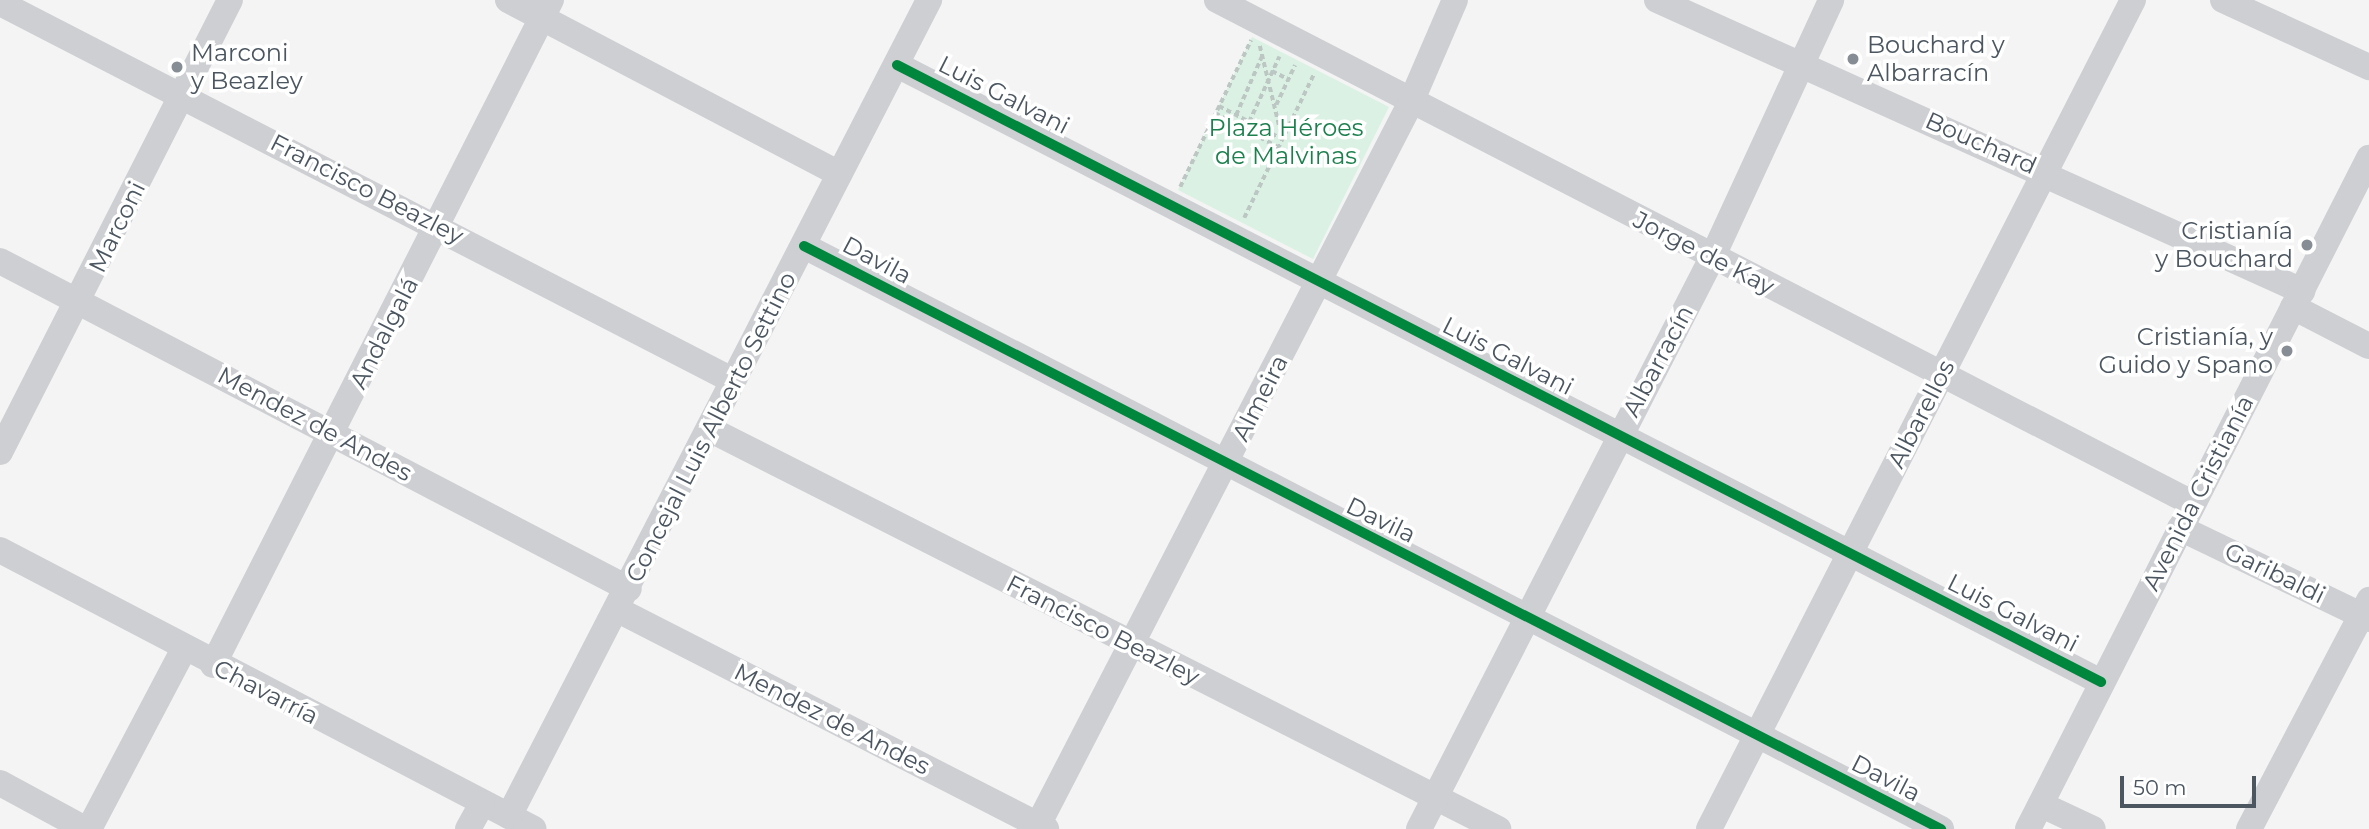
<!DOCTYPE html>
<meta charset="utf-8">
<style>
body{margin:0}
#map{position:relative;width:2369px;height:829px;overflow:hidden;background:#f4f4f4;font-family:Montserrat,sans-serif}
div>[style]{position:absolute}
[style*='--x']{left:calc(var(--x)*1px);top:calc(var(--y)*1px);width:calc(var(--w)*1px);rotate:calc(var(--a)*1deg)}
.green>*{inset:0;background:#daf1e3}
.path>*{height:3.5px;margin-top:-1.75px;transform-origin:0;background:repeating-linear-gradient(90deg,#bcc7c4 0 5px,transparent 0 8.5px)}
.minor>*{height:26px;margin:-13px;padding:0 13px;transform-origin:13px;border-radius:13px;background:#cdcfd2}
.cycleway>*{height:10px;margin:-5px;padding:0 5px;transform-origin:5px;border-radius:5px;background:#00873e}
.dots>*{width:19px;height:19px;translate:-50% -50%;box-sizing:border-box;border:4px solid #fff;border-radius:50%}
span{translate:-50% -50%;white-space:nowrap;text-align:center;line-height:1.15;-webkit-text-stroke:7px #fff;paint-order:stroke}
.poi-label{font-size:24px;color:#4b5660}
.left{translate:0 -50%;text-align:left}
.right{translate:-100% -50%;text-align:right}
.street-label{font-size:24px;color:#4b5660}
.park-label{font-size:24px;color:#1c804e}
.scale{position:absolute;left:2120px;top:776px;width:136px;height:32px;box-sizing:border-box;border:4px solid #4b5660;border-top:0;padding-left:9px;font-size:21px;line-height:24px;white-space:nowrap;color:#4b5660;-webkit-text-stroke:5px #fff;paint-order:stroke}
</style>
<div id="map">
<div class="green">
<i style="clip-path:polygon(1252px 37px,1389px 107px,1313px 259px,1178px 190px)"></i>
</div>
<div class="path">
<i style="--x:1260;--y:46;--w:94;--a:76.4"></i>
<i style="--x:1272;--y:71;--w:18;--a:27"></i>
<i style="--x:1276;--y:105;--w:44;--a:-64.6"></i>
<i style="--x:1219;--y:106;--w:71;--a:27.6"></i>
<i style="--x:1215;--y:113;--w:72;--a:28.4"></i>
<i style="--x:1236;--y:115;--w:64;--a:-66.2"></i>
<i style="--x:1249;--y:122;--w:72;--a:-65.2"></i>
<i style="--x:1180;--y:187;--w:163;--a:-64.2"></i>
<i style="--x:1244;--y:218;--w:160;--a:-64.1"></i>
</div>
<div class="minor">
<i style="--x:508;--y:0;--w:374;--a:27.7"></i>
<i style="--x:1217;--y:0;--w:1097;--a:27.29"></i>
<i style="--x:1657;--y:0;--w:708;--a:24.28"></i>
<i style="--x:2223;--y:0;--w:161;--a:24.7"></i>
<i style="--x:0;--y:3;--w:823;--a:27.25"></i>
<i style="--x:897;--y:65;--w:1353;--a:27.13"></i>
<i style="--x:804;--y:246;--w:1278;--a:27.15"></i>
<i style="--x:0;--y:261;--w:709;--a:27.54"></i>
<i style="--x:2293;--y:307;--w:85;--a:27.2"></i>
<i style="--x:709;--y:429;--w:885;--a:26.88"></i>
<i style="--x:0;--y:452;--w:507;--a:-63.03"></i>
<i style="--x:2180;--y:528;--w:210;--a:25.7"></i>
<i style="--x:0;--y:550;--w:602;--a:27.59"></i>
<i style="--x:618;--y:610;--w:481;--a:27.1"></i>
<i style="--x:213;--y:665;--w:746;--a:-63.06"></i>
<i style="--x:0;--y:783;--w:97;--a:28.4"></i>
<i style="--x:2042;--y:805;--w:56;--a:25.2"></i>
<i style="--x:509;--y:816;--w:918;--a:-62.76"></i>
<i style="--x:89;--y:829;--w:204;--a:-62.2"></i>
<i style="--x:468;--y:829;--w:29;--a:-61"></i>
<i style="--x:1036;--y:829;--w:818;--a:-62.71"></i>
<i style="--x:1411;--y:102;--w:111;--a:-66.7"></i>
<i style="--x:1419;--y:829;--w:642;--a:-62.84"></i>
<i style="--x:1712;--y:258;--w:284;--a:-65.2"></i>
<i style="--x:1709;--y:829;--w:931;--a:-62.91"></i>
<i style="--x:2028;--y:829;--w:753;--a:-63.06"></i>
<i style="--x:2249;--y:829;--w:259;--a:-62.3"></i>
</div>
<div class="cycleway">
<i style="--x:897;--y:65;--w:1353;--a:27.13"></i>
<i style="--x:804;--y:246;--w:1278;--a:27.15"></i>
</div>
<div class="dots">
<i style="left:1853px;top:59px;background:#868d94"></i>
<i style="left:177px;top:67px;background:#868d94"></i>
<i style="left:2307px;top:245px;background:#868d94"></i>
<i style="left:2287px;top:351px;background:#868d94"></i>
</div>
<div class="poi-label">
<span class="left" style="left:1867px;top:59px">Bouchard y<br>Albarracín</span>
<span class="left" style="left:191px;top:67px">Marconi<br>y Beazley</span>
<span class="right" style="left:2293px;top:245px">Cristianía<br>y Bouchard</span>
<span class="right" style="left:2273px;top:351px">Cristianía, y<br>Guido y Spano</span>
</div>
<div class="street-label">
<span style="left:1004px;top:95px;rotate:27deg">Luis Galvani</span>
<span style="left:1981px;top:143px;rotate:24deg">Bouchard</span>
<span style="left:367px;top:189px;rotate:27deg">Francisco Beazley</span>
<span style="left:117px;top:227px;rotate:-64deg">Marconi</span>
<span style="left:1704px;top:253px;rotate:27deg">Jorge de Kay</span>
<span style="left:877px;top:260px;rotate:28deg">Davila</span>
<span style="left:384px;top:333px;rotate:-63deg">Andalgalá</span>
<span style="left:1508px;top:356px;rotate:27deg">Luis Galvani</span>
<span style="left:1658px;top:361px;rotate:-62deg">Albarracín</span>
<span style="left:1260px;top:398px;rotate:-63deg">Almeira</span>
<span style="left:1921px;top:414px;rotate:-63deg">Albarellos</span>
<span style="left:315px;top:424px;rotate:28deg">Mendez de Andes</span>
<span style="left:711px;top:427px;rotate:-63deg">Concejal Luis Alberto Settino</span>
<span style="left:2198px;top:493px;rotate:-63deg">Avenida Cristianía</span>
<span style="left:1381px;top:520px;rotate:26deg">Davila</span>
<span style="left:2275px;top:573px;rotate:26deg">Garibaldi</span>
<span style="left:2013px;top:613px;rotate:27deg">Luis Galvani</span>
<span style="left:1103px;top:630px;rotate:27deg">Francisco Beazley</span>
<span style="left:266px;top:692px;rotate:27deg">Chavarría</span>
<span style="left:832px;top:719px;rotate:27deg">Mendez de Andes</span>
<span style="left:1886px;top:778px;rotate:27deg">Davila</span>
</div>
<div class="park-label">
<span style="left:1286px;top:142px">Plaza Héroes<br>de Malvinas</span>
</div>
<div class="scale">50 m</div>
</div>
